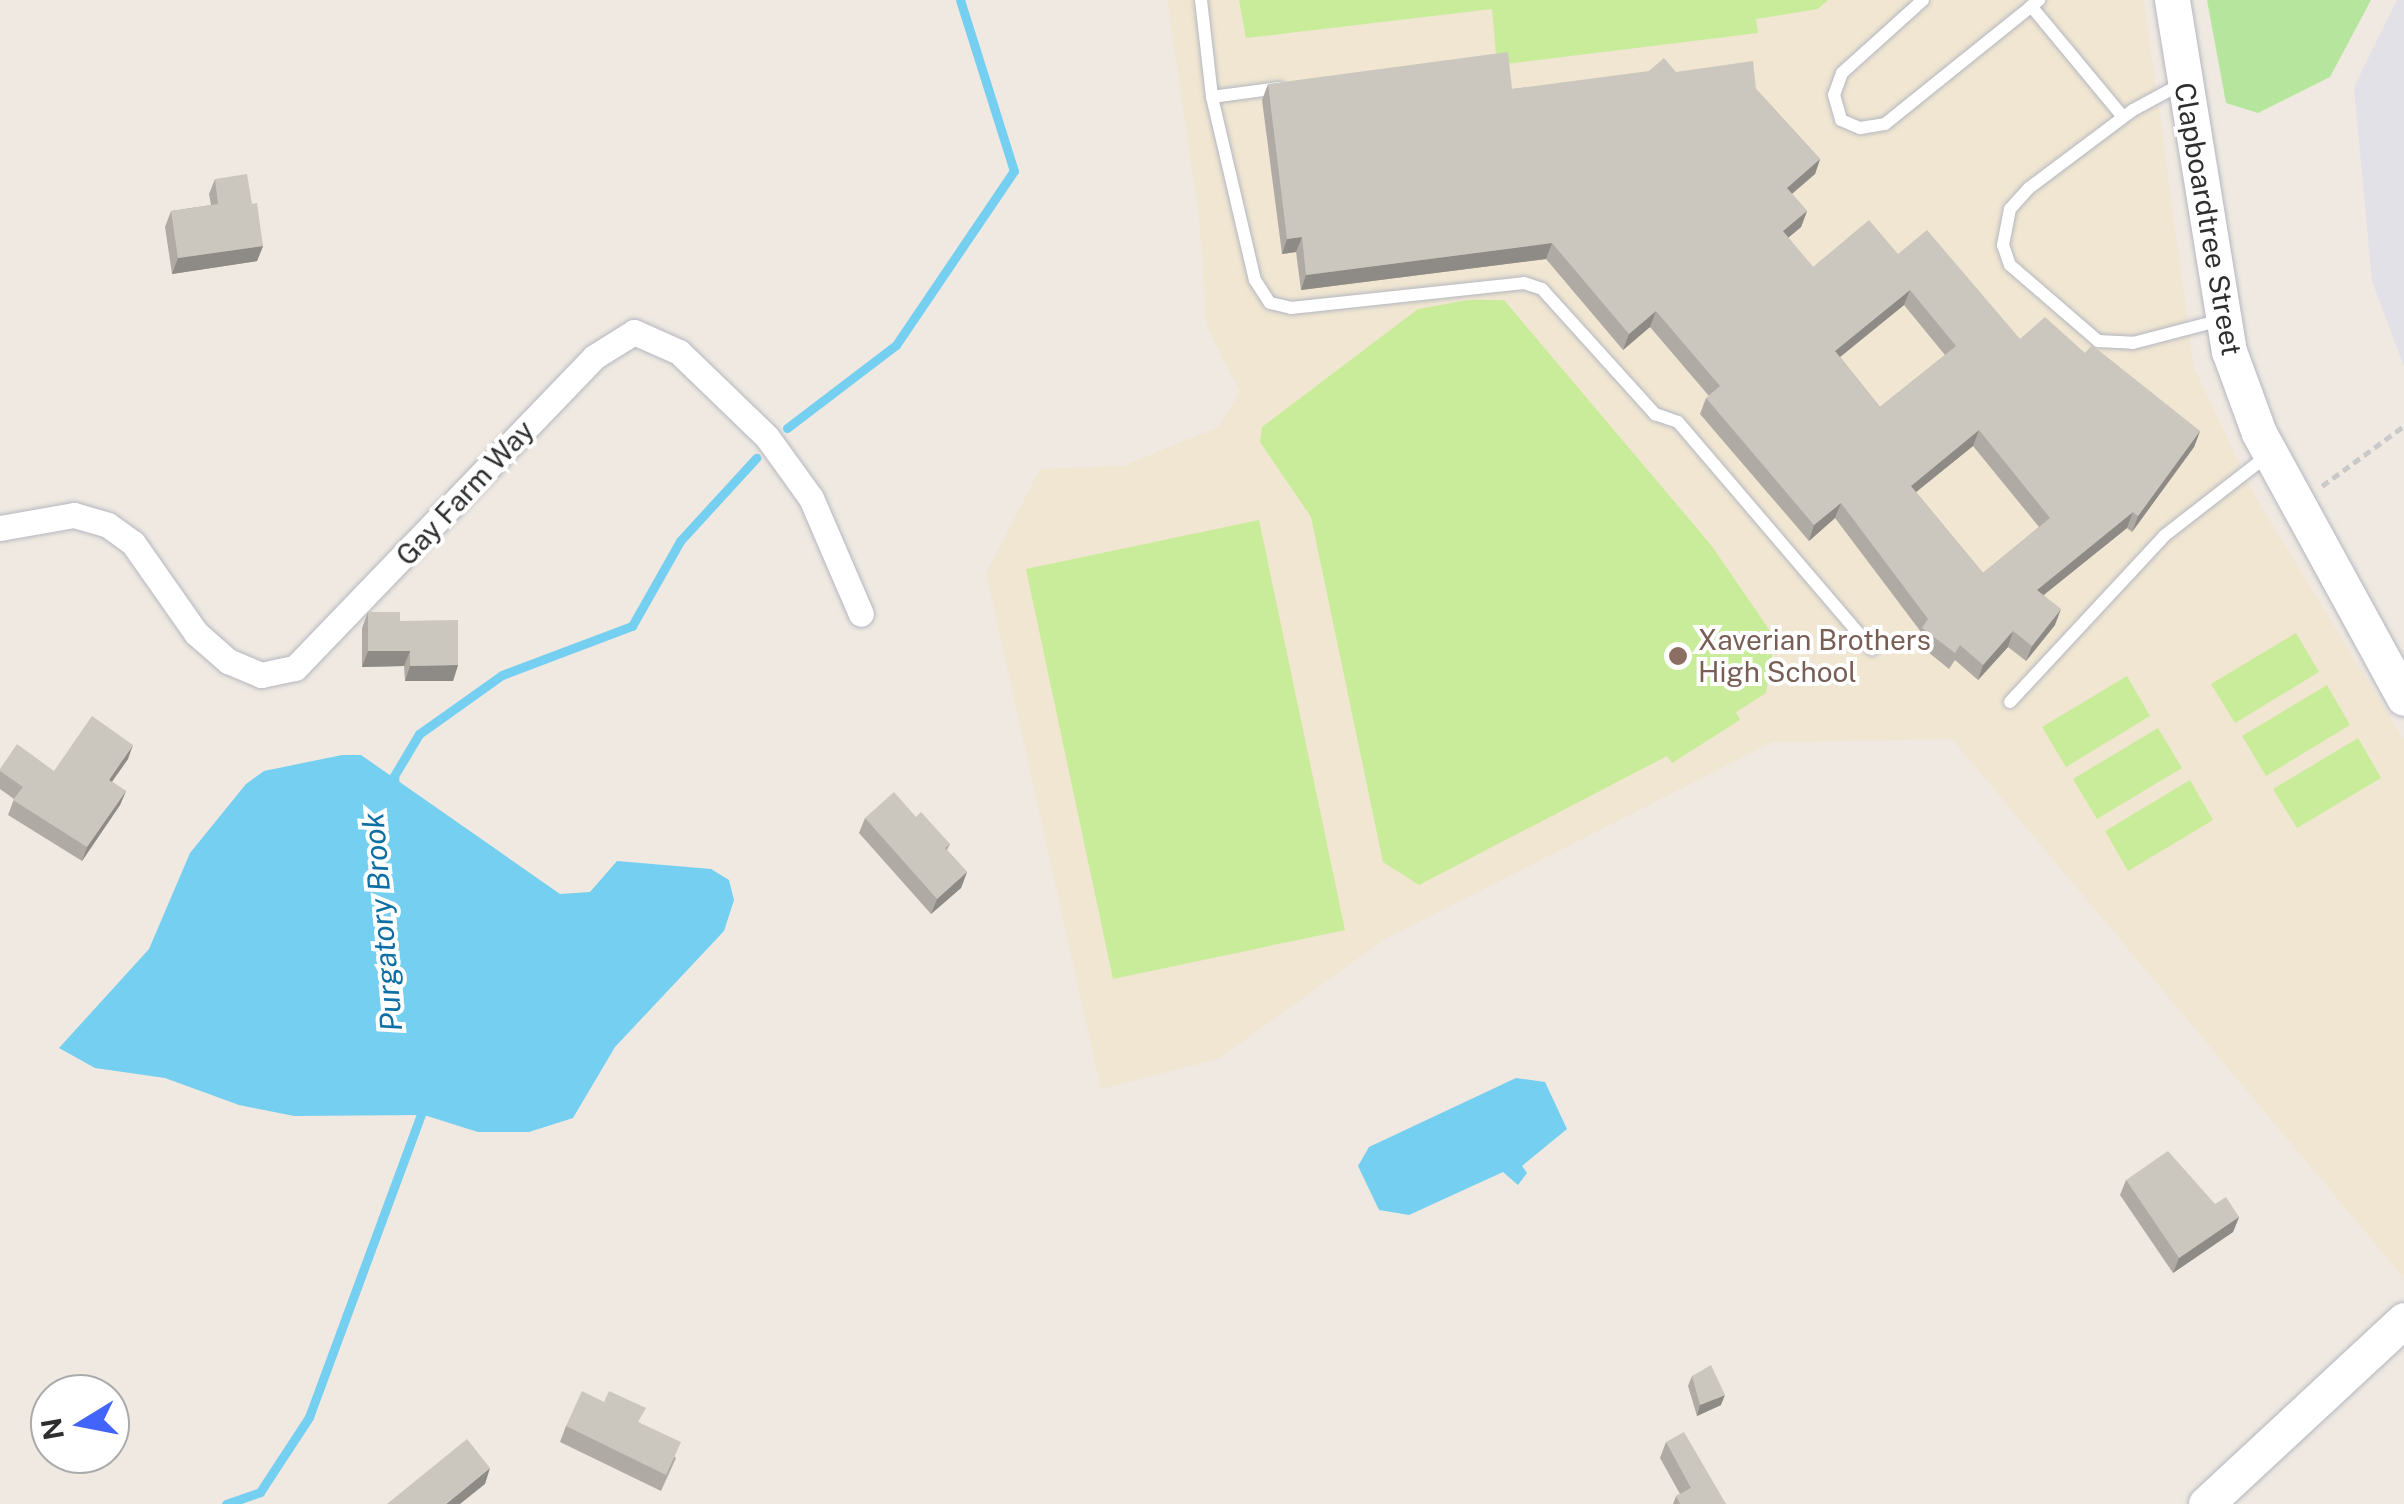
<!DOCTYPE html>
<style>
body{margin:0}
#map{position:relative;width:2404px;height:1504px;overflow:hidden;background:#efe9e1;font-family:"Public Sans",sans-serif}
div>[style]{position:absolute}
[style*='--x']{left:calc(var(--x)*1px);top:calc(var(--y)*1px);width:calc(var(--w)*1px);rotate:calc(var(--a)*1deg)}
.industrial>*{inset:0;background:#e3e1e8}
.education>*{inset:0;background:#f0e6d1}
.green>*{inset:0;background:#b6e59e}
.pitch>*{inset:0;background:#c9ec9a}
.water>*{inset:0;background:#75cff0}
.stream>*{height:9px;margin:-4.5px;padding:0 4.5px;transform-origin:4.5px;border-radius:4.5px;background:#75cff0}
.path>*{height:5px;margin-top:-2.5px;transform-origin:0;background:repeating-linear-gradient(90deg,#c9c9c9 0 8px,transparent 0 13px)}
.roads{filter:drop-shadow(0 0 2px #b4b7c1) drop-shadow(0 0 2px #b4b7c1)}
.service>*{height:12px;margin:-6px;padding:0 6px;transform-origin:6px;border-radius:6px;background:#fff}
.minor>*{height:25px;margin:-12.5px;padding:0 12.5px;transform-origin:12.5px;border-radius:12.5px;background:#fff}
.secondary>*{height:35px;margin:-17.5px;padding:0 17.5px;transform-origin:17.5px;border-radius:17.5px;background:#fff}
.wall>*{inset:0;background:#afaba4}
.shaded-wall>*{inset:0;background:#8e8b86}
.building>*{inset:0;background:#cbc7bf}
.dots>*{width:28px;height:28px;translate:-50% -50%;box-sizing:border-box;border:5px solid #fff;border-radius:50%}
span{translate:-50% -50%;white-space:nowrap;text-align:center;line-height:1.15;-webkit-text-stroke:8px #fff;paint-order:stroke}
.street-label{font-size:28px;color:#2e2e2e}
.education-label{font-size:28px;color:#785e54}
.left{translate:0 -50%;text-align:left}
.water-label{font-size:30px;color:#0d6fa3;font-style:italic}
.north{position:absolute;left:30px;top:1374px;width:100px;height:100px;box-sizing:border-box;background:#fff;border:2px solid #ababab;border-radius:50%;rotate:260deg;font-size:28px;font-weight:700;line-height:40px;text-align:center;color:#2e2e2e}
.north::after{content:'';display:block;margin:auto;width:35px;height:45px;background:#4264fb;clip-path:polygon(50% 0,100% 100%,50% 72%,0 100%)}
</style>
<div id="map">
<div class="industrial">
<i style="clip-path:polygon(2397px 0,2404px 0,2404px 367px,2372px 281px,2354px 87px)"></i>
</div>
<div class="education">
<i style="clip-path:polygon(1167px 0,2144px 0,2194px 368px,2256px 498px,2404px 740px,2404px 1278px,1952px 739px,1773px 742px,1385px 939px,1218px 1059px,1101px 1089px,986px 573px,1040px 469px,1123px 466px,1218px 427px,1240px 392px,1207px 327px,1199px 216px)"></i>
</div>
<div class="green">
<i style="clip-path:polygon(2207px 0,2371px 0,2330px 77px,2258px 113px,2226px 103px)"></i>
</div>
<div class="pitch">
<i style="clip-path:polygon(1239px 0,1828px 0,1818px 9px,1756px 19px,1758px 33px,1497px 65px,1492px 9px,1246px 38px)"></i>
<i style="clip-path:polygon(1468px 300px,1504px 300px,1711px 545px,1775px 638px,1766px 693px,1736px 712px,1740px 720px,1672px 763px,1667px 756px,1419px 885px,1383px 862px,1311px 517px,1260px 442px,1262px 427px,1418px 309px)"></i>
<i style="clip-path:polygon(1259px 520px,1345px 930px,1113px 979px,1026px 569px)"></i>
<i style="clip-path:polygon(2296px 633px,2319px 672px,2235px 723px,2211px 684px)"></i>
<i style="clip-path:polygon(2127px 676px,2150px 716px,2066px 767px,2042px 727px)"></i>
<i style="clip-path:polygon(2327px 685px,2350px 725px,2266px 776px,2242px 736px)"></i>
<i style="clip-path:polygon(2158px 728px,2182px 768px,2097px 819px,2073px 779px)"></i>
<i style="clip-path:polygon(2358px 738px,2381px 778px,2297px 828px,2273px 789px)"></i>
<i style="clip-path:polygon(2190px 780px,2213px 820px,2128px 871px,2105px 831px)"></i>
</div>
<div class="water">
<i style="clip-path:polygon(342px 755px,361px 755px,560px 894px,590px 892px,617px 861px,711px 869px,729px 880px,734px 900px,724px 931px,615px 1047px,573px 1118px,529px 1132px,478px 1132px,424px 1115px,294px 1116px,239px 1105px,165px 1078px,95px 1068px,59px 1048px,149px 949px,190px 853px,246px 784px,264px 771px)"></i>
<i style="clip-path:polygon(1516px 1078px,1545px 1082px,1567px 1129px,1522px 1166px,1527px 1173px,1518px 1185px,1503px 1172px,1409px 1215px,1379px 1210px,1358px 1166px,1369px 1147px)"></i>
</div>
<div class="stream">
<i style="--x:787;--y:428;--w:137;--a:-37.3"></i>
<i style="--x:896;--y:345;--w:210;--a:-55.9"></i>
<i style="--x:1014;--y:171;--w:179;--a:-107.5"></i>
<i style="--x:395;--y:787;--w:11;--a:-95"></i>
<i style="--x:394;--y:776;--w:49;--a:-59.2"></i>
<i style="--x:419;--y:734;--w:102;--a:-35.4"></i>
<i style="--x:502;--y:675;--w:139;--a:-20.7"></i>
<i style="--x:632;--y:626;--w:98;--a:-60.5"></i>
<i style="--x:680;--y:541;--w:113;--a:-47.5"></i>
<i style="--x:226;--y:1504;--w:36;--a:-19"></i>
<i style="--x:260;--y:1492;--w:90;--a:-56.8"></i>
<i style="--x:309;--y:1417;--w:332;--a:-69.7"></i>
</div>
<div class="path">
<i style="--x:2322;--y:486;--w:102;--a:-36.2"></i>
</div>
<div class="roads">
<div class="service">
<i style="--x:1201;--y:0;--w:98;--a:83.5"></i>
<i style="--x:1212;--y:97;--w:188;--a:76.8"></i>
<i style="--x:1255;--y:280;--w:27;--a:57"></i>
<i style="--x:1270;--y:303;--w:22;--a:13"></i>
<i style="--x:1291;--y:308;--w:234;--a:-6.1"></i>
<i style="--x:1524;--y:283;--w:19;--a:18"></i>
<i style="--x:1542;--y:289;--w:169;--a:47.9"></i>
<i style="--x:1655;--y:414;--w:24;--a:19"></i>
<i style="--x:1678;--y:422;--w:299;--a:49.5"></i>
<i style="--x:1923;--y:0;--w:109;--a:138"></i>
<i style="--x:1842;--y:73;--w:23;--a:110"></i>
<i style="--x:1834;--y:95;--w:26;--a:74"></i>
<i style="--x:1841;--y:120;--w:21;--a:23"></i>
<i style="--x:1860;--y:128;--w:25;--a:-9"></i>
<i style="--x:1885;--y:124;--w:198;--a:-38.8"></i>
<i style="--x:2031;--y:6;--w:144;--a:50.3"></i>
<i style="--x:2181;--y:84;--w:55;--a:151.6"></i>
<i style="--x:2133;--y:110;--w:130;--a:143.1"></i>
<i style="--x:2029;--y:188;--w:28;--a:132"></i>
<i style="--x:2010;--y:209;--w:37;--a:101"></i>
<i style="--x:2003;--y:245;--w:21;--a:71"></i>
<i style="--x:2010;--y:265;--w:116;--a:40.8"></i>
<i style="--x:2098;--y:341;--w:35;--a:3"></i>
<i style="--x:2133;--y:343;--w:91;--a:-14.6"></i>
<i style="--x:1212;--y:97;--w:68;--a:-7.7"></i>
<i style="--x:2010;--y:702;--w:226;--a:-47.1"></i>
<i style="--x:2164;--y:536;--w:132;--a:-37.9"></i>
</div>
<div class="minor">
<i style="--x:0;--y:528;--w:75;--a:-10"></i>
<i style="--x:74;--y:515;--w:35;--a:16"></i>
<i style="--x:108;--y:525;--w:31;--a:36"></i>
<i style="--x:133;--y:543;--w:110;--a:55"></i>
<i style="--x:196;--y:633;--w:43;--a:41.2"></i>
<i style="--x:228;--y:661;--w:36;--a:23"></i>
<i style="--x:261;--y:675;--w:35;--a:-12"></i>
<i style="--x:295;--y:668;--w:431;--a:-46.1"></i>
<i style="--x:594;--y:357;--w:47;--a:-32"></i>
<i style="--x:634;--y:332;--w:49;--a:24"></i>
<i style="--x:679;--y:352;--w:122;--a:44"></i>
<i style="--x:767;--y:437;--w:75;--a:54.2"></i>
<i style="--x:811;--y:498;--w:126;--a:66.7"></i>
</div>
<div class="secondary">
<i style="--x:2172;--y:0;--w:356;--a:80.8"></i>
<i style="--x:2229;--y:351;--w:87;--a:69.9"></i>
<i style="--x:2259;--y:433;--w:302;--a:61.3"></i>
<i style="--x:2206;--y:1504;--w:270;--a:-42.9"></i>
</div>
</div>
<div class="wall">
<i style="clip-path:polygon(evenodd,1676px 72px,1756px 89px,1820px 159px,1815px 174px,1792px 194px,1807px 211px,1801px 227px,1788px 238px,1813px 267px,1898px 254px,2020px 339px,2085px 353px,2200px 431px,2194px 447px,2132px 532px,2127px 528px,2044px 595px,2055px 625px,2026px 661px,2008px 647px,1978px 680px,1955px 660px,1949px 669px,1917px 643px,1921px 632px,1835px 518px,1809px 541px,1700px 414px,1706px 398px,1709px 396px,1650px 327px,1623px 350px,1546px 259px,1301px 290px,1296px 252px,1282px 254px,1262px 100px,1268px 84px,1512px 89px,1676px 72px,1904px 305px,1945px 355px,1880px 407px,1840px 357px,1904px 305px,1676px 72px,1973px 446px,2039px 527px,1983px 573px,1916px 492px,1973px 446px)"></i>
<i style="clip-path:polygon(215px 179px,252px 204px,263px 246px,257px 261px,172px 274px,165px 227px,171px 211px,211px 205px,209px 194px)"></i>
<i style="clip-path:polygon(368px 612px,400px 621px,458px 665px,453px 681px,405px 681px,404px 666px,362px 667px,362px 628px)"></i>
<i style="clip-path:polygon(128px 759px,112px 782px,126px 791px,120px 805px,82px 861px,8px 815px,14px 799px,0 789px,0 769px,54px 771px)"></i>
<i style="clip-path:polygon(916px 817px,950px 844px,947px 850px,967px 872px,961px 888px,931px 914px,859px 833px,865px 818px)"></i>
<i style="clip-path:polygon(2126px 1180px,2215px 1204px,2239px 1217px,2233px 1232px,2173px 1273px,2120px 1195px)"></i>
<i style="clip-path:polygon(1692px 1376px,1721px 1405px,1697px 1416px,1688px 1386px)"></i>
<i style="clip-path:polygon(640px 1423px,676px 1458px,661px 1491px,560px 1442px,566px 1426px)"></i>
<i style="clip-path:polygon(1666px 1442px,1726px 1504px,1673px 1504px,1676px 1496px,1680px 1494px,1660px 1458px)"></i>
</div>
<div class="shaded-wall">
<i style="clip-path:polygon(1820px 159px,1815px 174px,1781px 203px,1787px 188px)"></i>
<i style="clip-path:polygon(1807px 211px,1801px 227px,1777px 247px,1783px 231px)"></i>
<i style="clip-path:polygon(1302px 237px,1296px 252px,1282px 254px,1287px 239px)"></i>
<i style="clip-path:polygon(1552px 243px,1546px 259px,1301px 290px,1306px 275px)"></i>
<i style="clip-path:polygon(263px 246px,257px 261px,172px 274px,178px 258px)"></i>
<i style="clip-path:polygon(1910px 290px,1904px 305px,1829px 366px,1835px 351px)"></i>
<i style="clip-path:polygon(1656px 311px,1650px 327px,1623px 350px,1629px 334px)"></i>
<i style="clip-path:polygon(1979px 430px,1973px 446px,1905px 501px,1911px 486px)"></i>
<i style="clip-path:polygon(2200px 431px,2194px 447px,2132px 532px,2138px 516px)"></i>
<i style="clip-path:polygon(1841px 503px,1835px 518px,1809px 541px,1814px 525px)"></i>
<i style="clip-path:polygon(2133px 512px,2127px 528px,2031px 605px,2037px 590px)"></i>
<i style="clip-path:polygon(2061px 609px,2055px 625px,2026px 661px,2032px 646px)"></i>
<i style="clip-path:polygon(2013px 631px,2008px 647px,1978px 680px,1983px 665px)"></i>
<i style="clip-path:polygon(368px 651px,410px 651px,404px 666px,362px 667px)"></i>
<i style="clip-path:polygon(458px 665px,453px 681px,405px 681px,410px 666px)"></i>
<i style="clip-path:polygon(133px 745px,128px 759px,103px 794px,109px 780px)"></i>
<i style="clip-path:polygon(126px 791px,120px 805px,82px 861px,87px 847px)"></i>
<i style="clip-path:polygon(967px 872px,961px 888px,931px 914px,937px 899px)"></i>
<i style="clip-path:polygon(2239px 1217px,2233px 1232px,2173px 1273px,2179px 1258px)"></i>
<i style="clip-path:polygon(1725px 1395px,1721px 1405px,1697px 1416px,1700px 1405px)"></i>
<i style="clip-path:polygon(490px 1468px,485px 1484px,460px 1504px,446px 1504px)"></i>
</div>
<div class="building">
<i style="clip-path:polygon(evenodd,1508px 52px,1512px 89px,1649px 71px,1664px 58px,1676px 72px,1753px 61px,1756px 89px,1820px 159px,1787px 188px,1807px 211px,1783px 231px,1813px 267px,1869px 220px,1898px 254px,1927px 230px,2020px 339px,2045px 317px,2085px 353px,2092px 345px,2200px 431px,2138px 516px,2133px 512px,2037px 590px,2061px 609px,2032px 646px,2013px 631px,1983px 665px,1960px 645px,1955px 653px,1922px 628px,1928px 619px,1841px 503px,1814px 525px,1706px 398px,1720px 386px,1656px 311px,1629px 334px,1552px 243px,1306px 275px,1302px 237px,1287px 239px,1268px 84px,1508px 52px,1910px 290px,1956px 346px,1880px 407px,1835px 351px,1910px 290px,1508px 52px,1979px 430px,2050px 518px,1983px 573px,1911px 486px,1979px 430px)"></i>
<i style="clip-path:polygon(247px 174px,252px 204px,257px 203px,263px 246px,178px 258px,171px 211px,218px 204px,215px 179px)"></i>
<i style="clip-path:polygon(368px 612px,400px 612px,400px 621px,458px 620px,458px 665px,410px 666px,410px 651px,368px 651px)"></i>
<i style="clip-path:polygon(92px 716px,133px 745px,109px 780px,126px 791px,87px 847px,13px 800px,23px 787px,0 771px,0 769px,17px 744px,54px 771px)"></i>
<i style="clip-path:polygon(894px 792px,916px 817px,921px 812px,950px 844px,945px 848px,967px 872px,937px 899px,865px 818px)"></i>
<i style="clip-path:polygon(2168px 1151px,2215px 1204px,2226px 1197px,2239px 1217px,2179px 1258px,2126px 1180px)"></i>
<i style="clip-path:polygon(1711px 1365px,1725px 1395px,1700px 1405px,1692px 1376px)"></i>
<i style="clip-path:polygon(582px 1391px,604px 1402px,609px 1391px,646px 1408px,638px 1422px,681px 1442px,666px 1475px,566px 1426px)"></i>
<i style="clip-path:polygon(1684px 1432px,1726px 1504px,1680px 1504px,1676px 1496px,1691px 1488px,1666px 1442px)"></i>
<i style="clip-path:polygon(467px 1439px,490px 1468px,446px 1504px,387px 1504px)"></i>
</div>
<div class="dots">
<i style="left:1678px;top:656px;background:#8d6e63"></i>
</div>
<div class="street-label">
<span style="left:2208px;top:219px;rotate:80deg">Clapboardtree Street</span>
<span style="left:465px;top:493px;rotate:-47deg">Gay Farm Way</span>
</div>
<div class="education-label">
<span class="left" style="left:1698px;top:656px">Xaverian Brothers<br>High School</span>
</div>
<div class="water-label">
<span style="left:382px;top:922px;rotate:-95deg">Purgatory Brook</span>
</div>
<div class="north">N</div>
</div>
